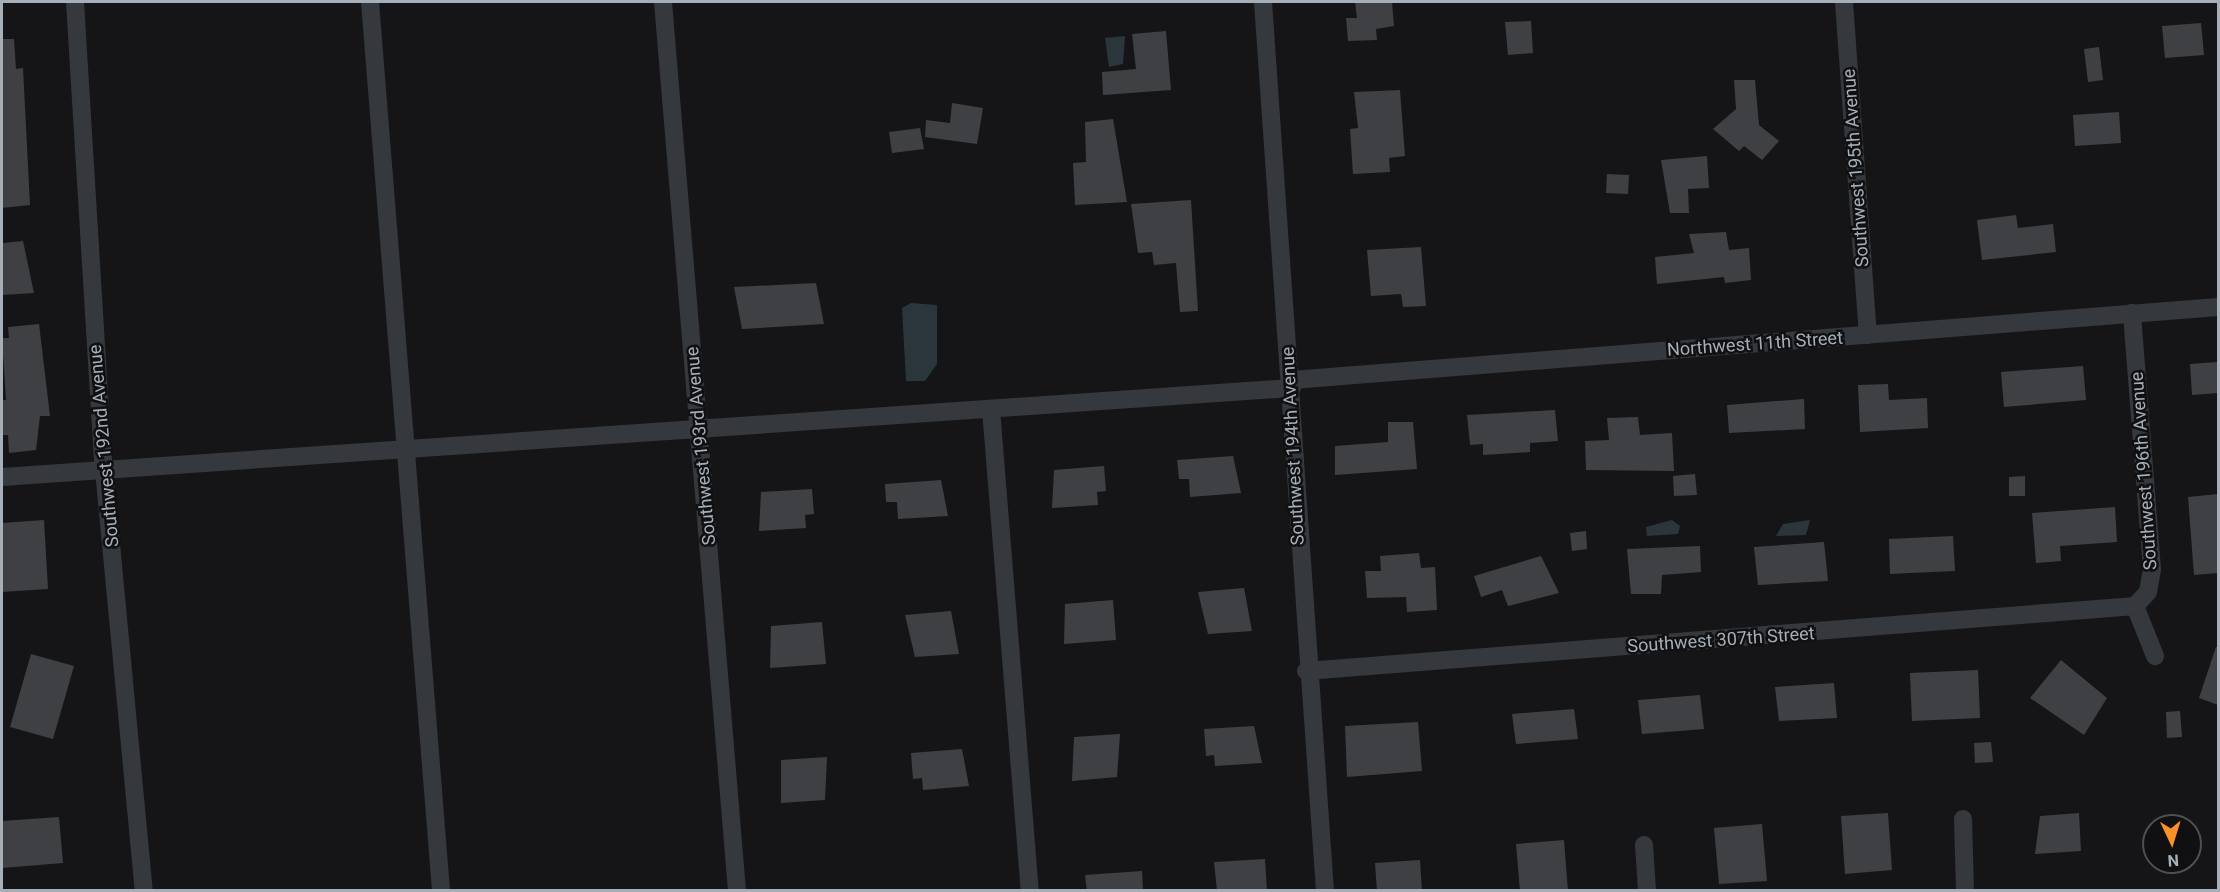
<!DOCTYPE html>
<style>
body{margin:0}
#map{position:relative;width:2220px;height:892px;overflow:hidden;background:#151517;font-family:Roboto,sans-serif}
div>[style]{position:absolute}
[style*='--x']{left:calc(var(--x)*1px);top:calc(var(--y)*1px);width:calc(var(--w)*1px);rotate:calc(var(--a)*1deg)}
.water>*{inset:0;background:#2a363b}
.building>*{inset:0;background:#3f4044}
.street>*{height:18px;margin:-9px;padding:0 9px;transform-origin:9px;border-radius:9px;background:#35383c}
span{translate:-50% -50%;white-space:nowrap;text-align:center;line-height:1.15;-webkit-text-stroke:5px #101012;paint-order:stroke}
.street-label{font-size:18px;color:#a6aeb7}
.frame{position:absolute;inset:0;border:3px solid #a6aeb7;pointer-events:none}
.north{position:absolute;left:2142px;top:814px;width:60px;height:60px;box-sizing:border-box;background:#101012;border:2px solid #4c4f54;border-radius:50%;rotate:176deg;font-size:16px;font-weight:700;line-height:24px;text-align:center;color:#a6aeb7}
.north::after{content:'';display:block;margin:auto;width:21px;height:27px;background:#fa9029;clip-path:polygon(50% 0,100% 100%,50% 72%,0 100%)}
</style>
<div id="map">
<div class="water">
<i style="clip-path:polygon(1125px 36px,1123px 64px,1109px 67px,1105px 38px)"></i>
<i style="clip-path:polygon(911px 303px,937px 305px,937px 364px,925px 381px,906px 381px,902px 308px)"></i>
<i style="clip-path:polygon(1672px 520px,1680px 526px,1678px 534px,1647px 536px,1646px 527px)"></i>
<i style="clip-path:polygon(1810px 520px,1806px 535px,1776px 536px,1783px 524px)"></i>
</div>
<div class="building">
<i style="clip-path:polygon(1355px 2px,1392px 2px,1394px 26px,1376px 29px,1377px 40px,1348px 41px,1346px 18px,1357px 18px)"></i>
<i style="clip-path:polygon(1531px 21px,1533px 53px,1508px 55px,1505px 22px)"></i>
<i style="clip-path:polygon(2201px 23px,2204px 55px,2165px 58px,2162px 26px)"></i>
<i style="clip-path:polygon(1166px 31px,1171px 90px,1103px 95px,1102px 72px,1136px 69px,1132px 34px)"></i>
<i style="clip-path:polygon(2px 39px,14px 39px,16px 69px,23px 68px,30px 205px,2px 208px)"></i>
<i style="clip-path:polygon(2099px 47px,2103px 80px,2088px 82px,2084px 49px)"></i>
<i style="clip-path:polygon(1734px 80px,1755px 80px,1759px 125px,1779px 141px,1762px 160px,1744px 146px,1739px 151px,1713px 129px,1736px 109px)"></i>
<i style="clip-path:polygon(1400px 90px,1405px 156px,1389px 158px,1390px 172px,1353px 174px,1350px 129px,1358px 128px,1354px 92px)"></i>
<i style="clip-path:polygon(952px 103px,983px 108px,977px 144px,925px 137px,926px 120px,950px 123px)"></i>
<i style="clip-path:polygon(2119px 112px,2121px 143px,2075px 146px,2073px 115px)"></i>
<i style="clip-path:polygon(1113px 119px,1127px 202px,1075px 205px,1073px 163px,1086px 162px,1085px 122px)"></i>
<i style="clip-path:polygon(920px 128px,924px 149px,892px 153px,889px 132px)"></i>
<i style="clip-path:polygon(1707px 156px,1709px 188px,1688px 189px,1689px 213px,1670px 213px,1661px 160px)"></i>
<i style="clip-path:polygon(1607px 174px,1629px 175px,1628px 194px,1606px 193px)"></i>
<i style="clip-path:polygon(1191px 200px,1198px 311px,1180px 312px,1176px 263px,1154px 265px,1152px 252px,1138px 253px,1131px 204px)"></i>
<i style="clip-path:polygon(2016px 215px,2018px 228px,2053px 224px,2056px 252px,1982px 260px,1977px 220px)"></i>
<i style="clip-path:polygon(1726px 232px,1729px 250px,1749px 248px,1751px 280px,1725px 283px,1724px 277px,1657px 284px,1655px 257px,1694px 253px,1689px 234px)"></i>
<i style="clip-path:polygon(23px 241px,34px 293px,2px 295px,3px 243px)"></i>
<i style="clip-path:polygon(1421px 247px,1426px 306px,1403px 307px,1401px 294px,1371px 296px,1367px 250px)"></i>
<i style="clip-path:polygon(816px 283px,824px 324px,742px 329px,734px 287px)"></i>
<i style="clip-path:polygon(39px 324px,50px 416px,40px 416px,36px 450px,9px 453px,8px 435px,2px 435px,2px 400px,6px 400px,2px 338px,9px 338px,8px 327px)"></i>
<i style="clip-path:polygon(2218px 362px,2218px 393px,2192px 395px,2190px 364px)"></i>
<i style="clip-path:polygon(2083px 366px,2086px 400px,2004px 407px,2001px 372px)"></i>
<i style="clip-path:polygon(1888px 384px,1889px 400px,1927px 398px,1928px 428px,1860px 432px,1858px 385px)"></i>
<i style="clip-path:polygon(1804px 399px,1805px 429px,1729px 433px,1727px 405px)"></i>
<i style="clip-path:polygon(1555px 410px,1558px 441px,1530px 443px,1530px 452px,1483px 455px,1483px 444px,1470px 445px,1467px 415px)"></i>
<i style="clip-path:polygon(1638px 417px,1640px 435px,1672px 433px,1674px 471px,1586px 470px,1585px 441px,1609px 440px,1607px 418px)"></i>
<i style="clip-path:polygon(1388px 422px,1413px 422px,1417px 469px,1335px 475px,1335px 446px,1388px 442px)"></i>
<i style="clip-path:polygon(1233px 456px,1241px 493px,1190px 497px,1189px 479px,1179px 479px,1177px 460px)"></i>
<i style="clip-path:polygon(1104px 466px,1106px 491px,1097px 492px,1098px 505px,1052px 508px,1054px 470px)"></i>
<i style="clip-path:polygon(1695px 474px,1697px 495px,1674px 496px,1673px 476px)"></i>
<i style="clip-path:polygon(2025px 476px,2025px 496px,2009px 496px,2009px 477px)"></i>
<i style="clip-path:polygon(941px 480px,948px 516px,898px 519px,897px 502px,886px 502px,885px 484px)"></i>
<i style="clip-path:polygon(812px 489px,814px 514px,805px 515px,806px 528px,759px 531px,761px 492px)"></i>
<i style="clip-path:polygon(2218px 494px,2218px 573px,2194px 575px,2188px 497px)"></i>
<i style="clip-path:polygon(2115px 507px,2117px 542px,2060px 546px,2061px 561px,2036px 563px,2032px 513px)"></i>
<i style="clip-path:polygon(44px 520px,48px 589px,2px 592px,2px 523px)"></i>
<i style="clip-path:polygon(1586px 531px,1587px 549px,1572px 551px,1570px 533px)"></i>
<i style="clip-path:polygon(1953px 536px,1955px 571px,1890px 574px,1889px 539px)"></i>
<i style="clip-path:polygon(1824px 542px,1828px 581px,1758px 585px,1754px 547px)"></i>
<i style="clip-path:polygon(1700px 546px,1701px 572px,1662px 575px,1661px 594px,1631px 594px,1627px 549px)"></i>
<i style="clip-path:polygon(1419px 553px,1421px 568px,1435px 567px,1437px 610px,1407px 612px,1406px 597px,1367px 598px,1365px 571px,1381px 571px,1380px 556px)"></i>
<i style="clip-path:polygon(1541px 556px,1559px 593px,1508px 606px,1502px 590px,1481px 597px,1474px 576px)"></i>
<i style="clip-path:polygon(1244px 588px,1252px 631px,1208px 634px,1198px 592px)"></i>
<i style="clip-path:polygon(1113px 600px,1116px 640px,1064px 644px,1065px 604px)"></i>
<i style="clip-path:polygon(951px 611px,959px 654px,915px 657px,905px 615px)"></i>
<i style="clip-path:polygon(822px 622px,826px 664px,770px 668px,771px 626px)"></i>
<i style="clip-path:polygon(2216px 647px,2218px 647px,2218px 705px,2199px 698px)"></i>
<i style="clip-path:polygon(31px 654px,74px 666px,53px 739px,10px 727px)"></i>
<i style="clip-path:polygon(2061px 660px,2107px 698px,2084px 735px,2030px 698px)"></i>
<i style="clip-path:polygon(1978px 670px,1980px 718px,1912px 721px,1910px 673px)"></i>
<i style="clip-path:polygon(1834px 683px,1837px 718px,1779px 721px,1775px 687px)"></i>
<i style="clip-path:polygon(1700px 695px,1704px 729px,1642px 734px,1638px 700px)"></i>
<i style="clip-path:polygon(1574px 709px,1578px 739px,1516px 744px,1512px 714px)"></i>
<i style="clip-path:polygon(2180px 711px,2182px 737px,2167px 738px,2166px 712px)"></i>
<i style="clip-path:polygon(1418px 722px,1422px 771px,1347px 777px,1345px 726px)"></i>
<i style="clip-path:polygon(1254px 726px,1262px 763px,1215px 766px,1214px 755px,1206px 756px,1204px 729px)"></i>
<i style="clip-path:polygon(1120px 734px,1117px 777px,1072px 781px,1074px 737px)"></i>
<i style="clip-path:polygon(1991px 742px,1993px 762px,1975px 763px,1974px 743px)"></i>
<i style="clip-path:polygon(962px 749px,969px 786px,923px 790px,922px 778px,913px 779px,911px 753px)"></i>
<i style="clip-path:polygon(827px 757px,825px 800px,781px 803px,781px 760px)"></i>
<i style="clip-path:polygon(1888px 813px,1892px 870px,1845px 874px,1841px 816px)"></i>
<i style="clip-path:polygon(2079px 813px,2081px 851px,2035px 854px,2040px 816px)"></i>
<i style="clip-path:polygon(59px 817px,63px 863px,2px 868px,2px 821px)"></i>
<i style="clip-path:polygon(1762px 824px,1767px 881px,1719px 884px,1714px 828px)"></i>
<i style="clip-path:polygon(1564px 840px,1568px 891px,1520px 891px,1516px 844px)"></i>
<i style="clip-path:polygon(1265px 859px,1267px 891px,1217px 891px,1214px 862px)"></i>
<i style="clip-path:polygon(1420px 860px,1422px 891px,1377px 891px,1375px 863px)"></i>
<i style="clip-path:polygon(1142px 871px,1143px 890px,1087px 891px,1085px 875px)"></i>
</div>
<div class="street">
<i style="--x:75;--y:2;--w:469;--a:86.5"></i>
<i style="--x:104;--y:470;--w:422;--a:84.6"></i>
<i style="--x:370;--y:2;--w:891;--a:85.43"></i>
<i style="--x:663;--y:2;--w:891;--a:85.24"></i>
<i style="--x:1263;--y:2;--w:890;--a:86.01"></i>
<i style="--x:1844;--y:2;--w:334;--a:85.9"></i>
<i style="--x:1292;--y:380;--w:929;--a:-4.51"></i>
<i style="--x:991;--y:409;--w:483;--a:85.4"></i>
<i style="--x:2;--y:477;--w:1293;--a:-3.95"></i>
<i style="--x:2135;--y:606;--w:54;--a:68.2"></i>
<i style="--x:1306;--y:671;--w:832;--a:-4.48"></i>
<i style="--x:2135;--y:606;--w:19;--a:-47"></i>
<i style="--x:2148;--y:592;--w:23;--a:-80"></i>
<i style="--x:2152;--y:569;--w:257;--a:-94.5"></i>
<i style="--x:1963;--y:819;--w:71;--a:88.4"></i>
<i style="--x:1644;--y:845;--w:45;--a:86.2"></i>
</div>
<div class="street-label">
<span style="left:1856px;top:168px;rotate:-94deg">Southwest 195th Avenue</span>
<span style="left:1755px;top:344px;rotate:-4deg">Northwest 11th Street</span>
<span style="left:104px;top:446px;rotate:-95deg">Southwest 192nd Avenue</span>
<span style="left:701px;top:446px;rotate:-95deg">Southwest 193rd Avenue</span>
<span style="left:1293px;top:446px;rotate:-93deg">Southwest 194th Avenue</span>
<span style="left:2144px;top:471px;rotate:-94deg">Southwest 196th Avenue</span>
<span style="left:1721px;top:640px;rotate:-4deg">Southwest 307th Street</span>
</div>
<div class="frame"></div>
<div class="north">N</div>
</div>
